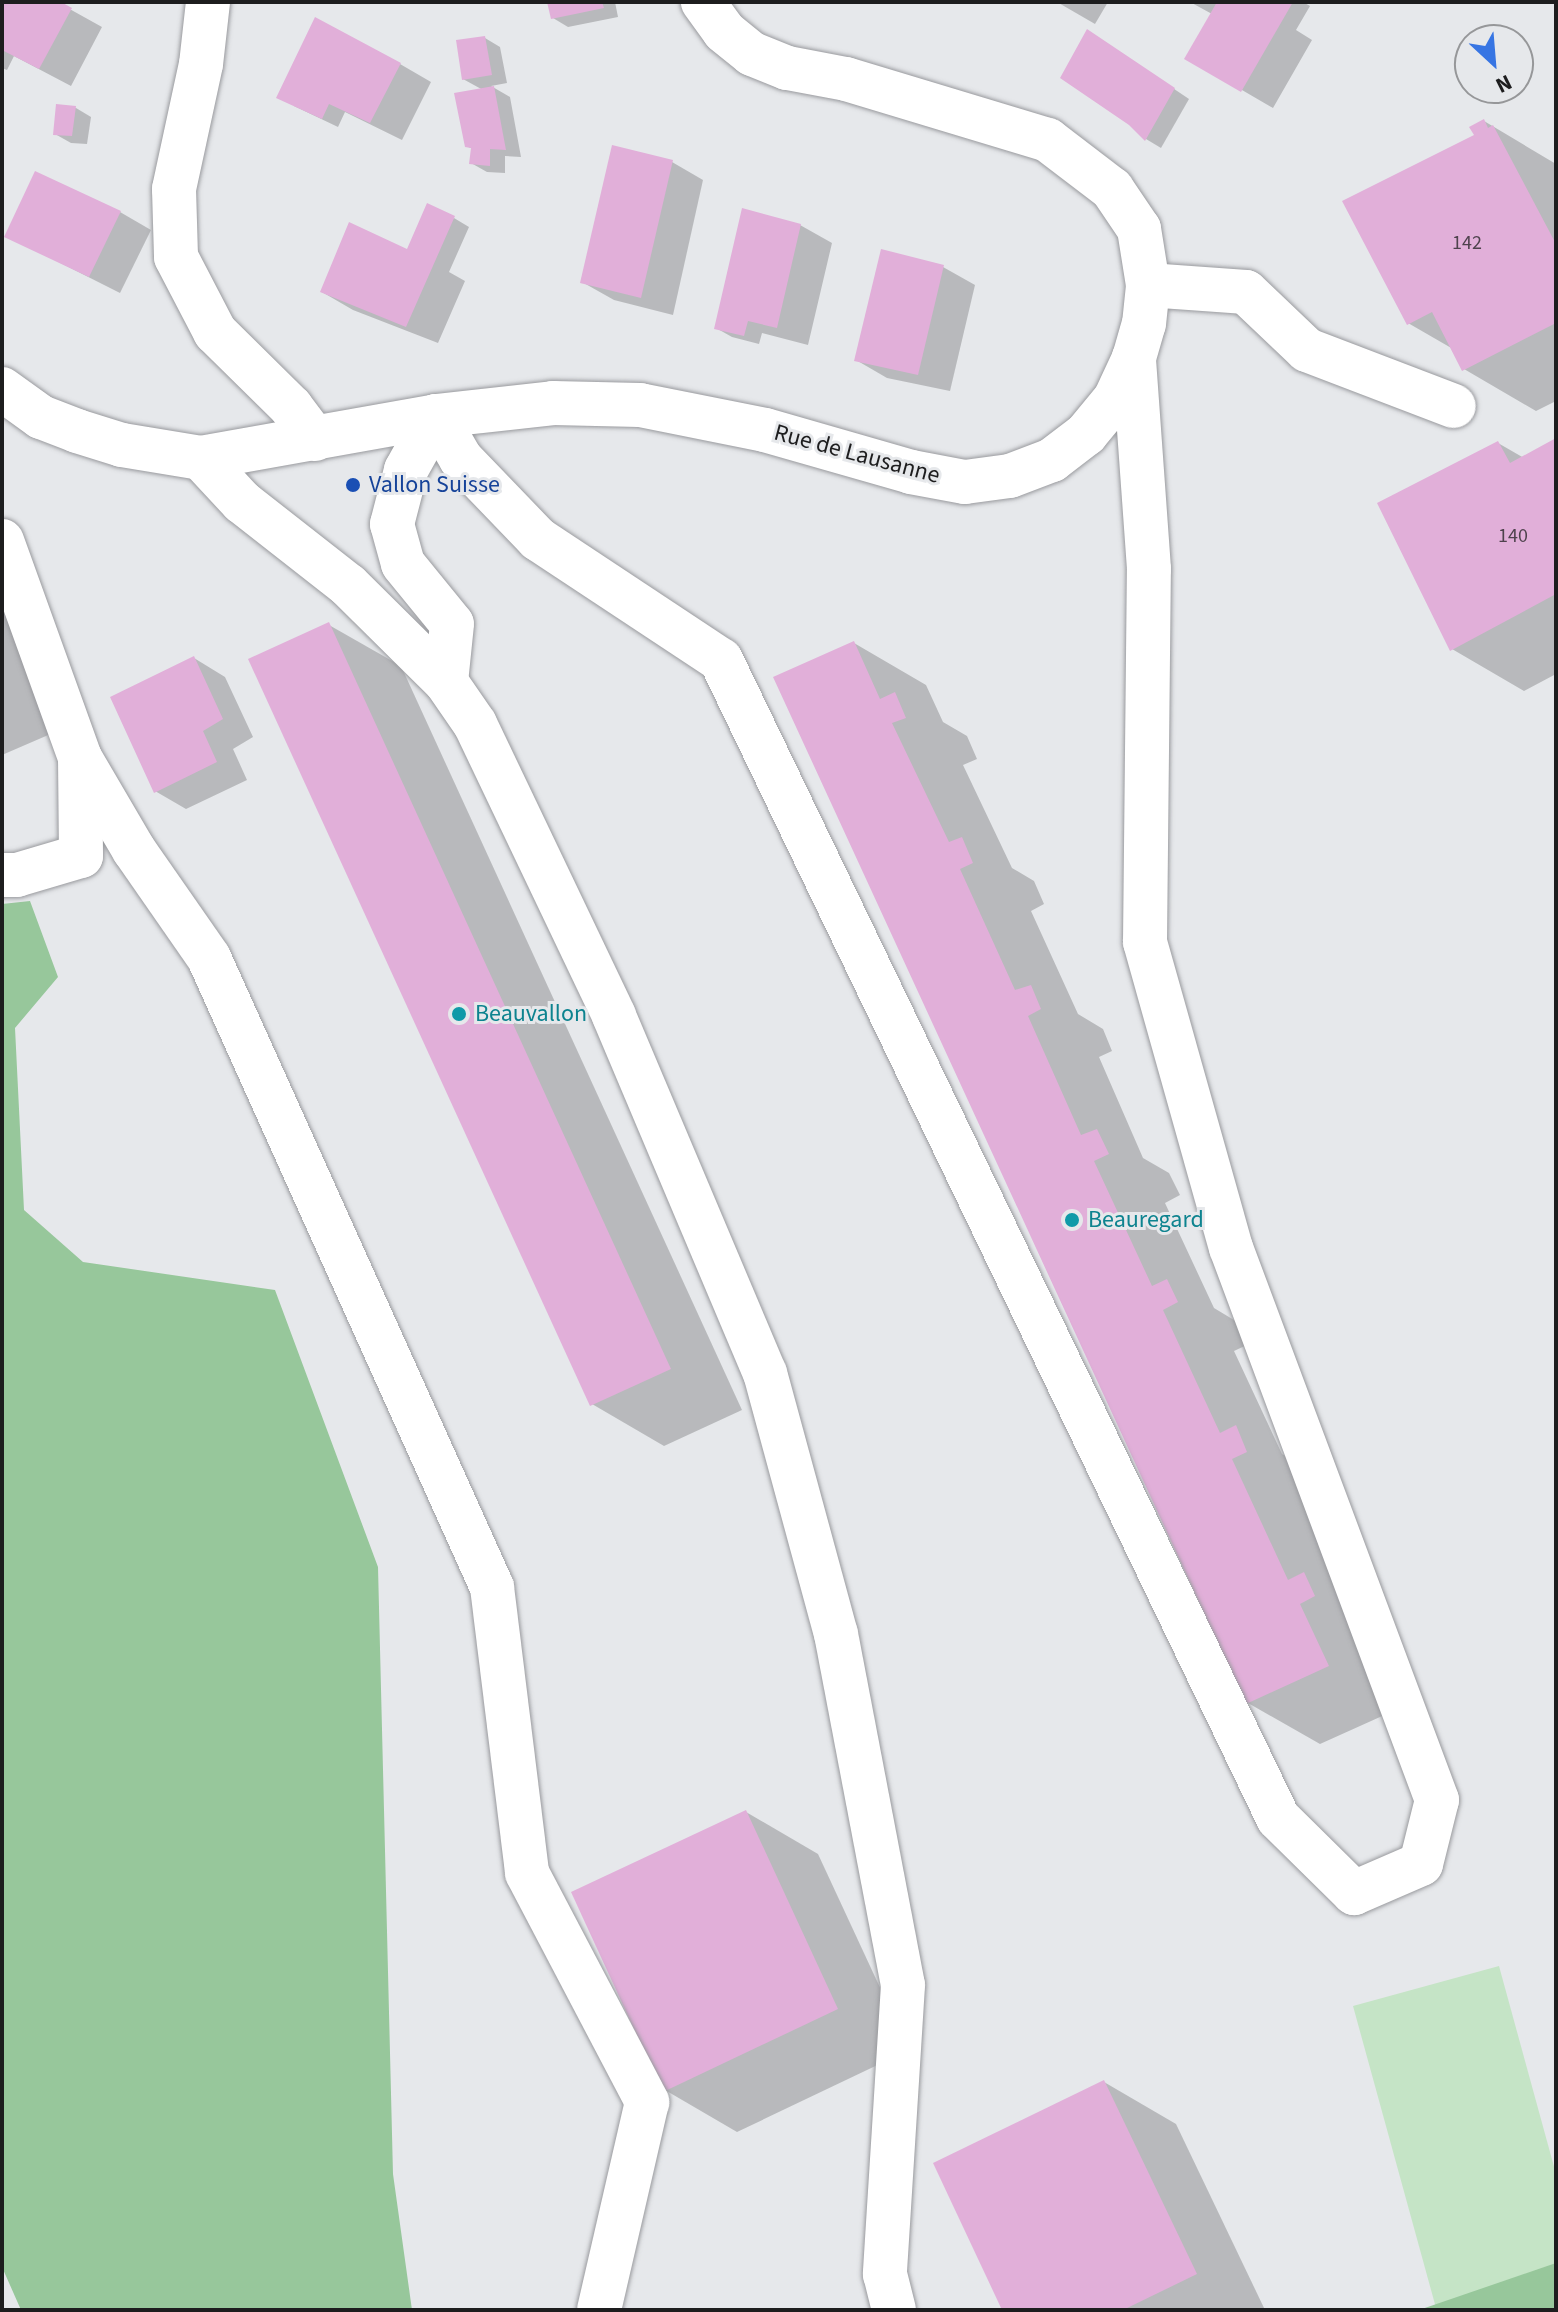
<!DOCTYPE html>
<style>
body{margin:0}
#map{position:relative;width:1558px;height:2312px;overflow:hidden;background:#e6e8eb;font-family:"Source Sans 3",sans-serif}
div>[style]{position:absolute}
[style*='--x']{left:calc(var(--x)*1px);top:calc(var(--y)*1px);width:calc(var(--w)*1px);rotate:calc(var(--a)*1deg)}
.green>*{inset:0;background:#c5e4c6}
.forest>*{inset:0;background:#97c79b}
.shadow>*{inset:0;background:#0003}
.building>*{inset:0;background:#e1afd9}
.roads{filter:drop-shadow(0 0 2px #999a9e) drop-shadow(0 0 2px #999a9e)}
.minor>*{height:44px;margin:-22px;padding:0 22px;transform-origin:22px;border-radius:22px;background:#fff}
.dots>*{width:22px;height:22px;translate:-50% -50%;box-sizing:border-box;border:4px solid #e6e8eb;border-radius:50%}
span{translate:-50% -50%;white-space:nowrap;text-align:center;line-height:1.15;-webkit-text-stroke:6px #e6e8eb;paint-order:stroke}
.number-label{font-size:20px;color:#4e424d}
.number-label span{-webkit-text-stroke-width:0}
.street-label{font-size:24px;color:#1d1d1e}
.transit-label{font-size:24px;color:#164399}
.left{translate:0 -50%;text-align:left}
.culture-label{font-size:24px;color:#0d838f}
.frame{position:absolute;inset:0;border:4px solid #1d1d1e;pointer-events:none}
.north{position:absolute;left:1454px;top:24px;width:80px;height:80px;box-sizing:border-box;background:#e6e8eb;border:2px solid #969799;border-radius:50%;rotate:154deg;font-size:22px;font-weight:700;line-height:32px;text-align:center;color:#1d1d1e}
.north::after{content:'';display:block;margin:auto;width:28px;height:36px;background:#3775e3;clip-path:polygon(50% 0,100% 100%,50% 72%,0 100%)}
</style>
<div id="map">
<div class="green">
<i style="clip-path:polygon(1499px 1966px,1556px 2174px,1556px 2275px,1436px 2308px,1353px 2006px)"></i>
</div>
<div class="forest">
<i style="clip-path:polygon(30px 901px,58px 977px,15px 1028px,24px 1210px,83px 1262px,275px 1290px,378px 1567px,393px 2174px,412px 2310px,21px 2310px,2px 2267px,2px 904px)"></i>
<i style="clip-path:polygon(1556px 2263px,1556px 2310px,1419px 2310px)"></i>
</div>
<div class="shadow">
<i style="clip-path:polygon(2px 2px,57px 2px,102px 27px,71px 86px,14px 56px,7px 70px,2px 68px)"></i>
<i style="clip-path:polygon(549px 2px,615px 2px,618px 17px,568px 27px,553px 18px)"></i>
<i style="clip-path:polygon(1057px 2px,1108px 2px,1095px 24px)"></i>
<i style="clip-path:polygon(1190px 2px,1303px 2px,1310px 6px,1296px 30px,1312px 40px,1273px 108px,1187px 58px,1212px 14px)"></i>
<i style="clip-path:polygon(485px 38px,500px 47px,507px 83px,491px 86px,510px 97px,521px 157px,505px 156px,505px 173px,487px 172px,471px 163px,473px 149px,466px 146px,483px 90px,463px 79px)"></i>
<i style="clip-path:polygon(1103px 41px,1189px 99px,1161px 148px,1146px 139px)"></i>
<i style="clip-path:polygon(400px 64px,431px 82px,402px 140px,345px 112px,338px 127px,294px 106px)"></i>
<i style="clip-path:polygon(58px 106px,76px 108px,91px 117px,87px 144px,71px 143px,55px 134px)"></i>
<i style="clip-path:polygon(1484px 121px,1556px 164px,1556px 401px,1536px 411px,1464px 369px,1453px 349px,1408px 323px)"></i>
<i style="clip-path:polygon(672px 162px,703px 180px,673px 315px,614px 300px,582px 282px)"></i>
<i style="clip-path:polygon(120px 212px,151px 230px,120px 293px,7px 236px)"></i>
<i style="clip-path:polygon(454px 218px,469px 227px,449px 272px,465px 281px,438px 343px,353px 310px,322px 292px,408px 251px)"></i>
<i style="clip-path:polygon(800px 225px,832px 243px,808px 345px,762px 333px,759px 344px,732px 337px,716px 328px)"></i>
<i style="clip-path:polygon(943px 267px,975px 285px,950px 391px,887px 378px,856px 360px)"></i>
<i style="clip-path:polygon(1556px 441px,1556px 674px,1524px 691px,1452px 649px,1498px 443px,1524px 458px)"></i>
<i style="clip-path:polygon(2px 546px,76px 723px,2px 755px)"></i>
<i style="clip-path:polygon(329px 625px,401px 666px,742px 1410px,664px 1446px,592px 1404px)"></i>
<i style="clip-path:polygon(854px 643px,926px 685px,943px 722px,967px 736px,977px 759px,963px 765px,1012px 868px,1034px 881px,1044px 904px,1031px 911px,1078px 1014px,1103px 1029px,1112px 1051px,1099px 1057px,1143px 1158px,1169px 1173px,1180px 1195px,1165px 1203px,1214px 1308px,1239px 1323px,1249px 1344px,1234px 1351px,1282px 1454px,1308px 1469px,1400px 1708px,1320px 1744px,1248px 1703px)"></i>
<i style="clip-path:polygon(194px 658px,225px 677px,253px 737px,233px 749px,247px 780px,186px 809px,155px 791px)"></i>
<i style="clip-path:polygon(746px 1812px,818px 1854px,909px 2050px,737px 2132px,665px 2090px)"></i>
<i style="clip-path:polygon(1104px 2082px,1176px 2124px,1265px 2310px,1004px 2310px)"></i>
</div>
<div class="building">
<i style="clip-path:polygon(2px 2px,61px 2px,72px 8px,39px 69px,2px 50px)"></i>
<i style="clip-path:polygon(547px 2px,602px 2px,604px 8px,551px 19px)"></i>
<i style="clip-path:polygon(1217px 2px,1293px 2px,1241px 92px,1184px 59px)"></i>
<i style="clip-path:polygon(315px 17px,401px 63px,370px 123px,329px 104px,322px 119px,276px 98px)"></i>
<i style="clip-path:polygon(1087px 29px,1175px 88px,1145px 141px,1129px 125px,1060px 78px)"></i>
<i style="clip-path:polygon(485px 36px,492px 75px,462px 80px,456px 40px)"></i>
<i style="clip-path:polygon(494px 86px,506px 150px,490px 149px,490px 166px,469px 164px,471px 148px,465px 147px,454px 93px)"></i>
<i style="clip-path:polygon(56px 104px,76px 106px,72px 136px,53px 135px)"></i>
<i style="clip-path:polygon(1484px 119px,1488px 128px,1493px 125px,1556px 244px,1556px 323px,1462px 371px,1432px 312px,1407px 325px,1342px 201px,1474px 135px,1469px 127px)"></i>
<i style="clip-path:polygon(612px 145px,673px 160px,641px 298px,580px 283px)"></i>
<i style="clip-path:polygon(35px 171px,121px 211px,89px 277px,4px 237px)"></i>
<i style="clip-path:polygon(427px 203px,455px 216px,406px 327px,320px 292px,349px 222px,407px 249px)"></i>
<i style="clip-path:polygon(742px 208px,801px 224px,777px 328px,748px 321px,744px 336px,714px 329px)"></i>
<i style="clip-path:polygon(881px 249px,944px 265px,918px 375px,854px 361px)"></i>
<i style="clip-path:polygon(1556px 438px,1556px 594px,1450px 651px,1377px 503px,1498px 441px,1510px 463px)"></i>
<i style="clip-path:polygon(329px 622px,671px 1369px,590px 1406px,248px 659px)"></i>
<i style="clip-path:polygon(854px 641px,880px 699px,895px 692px,906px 718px,892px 723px,949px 842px,962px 837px,973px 863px,960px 869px,1015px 990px,1031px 985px,1041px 1009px,1028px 1016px,1081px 1135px,1097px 1129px,1109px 1154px,1094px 1161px,1152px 1286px,1167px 1279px,1178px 1302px,1163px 1310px,1220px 1433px,1236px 1425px,1247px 1452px,1232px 1459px,1288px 1580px,1304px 1572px,1315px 1596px,1300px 1604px,1329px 1666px,1246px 1704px,773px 677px)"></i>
<i style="clip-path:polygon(194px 656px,223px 719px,203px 731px,217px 762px,154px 793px,110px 697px)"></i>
<i style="clip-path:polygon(746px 1810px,838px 2009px,663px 2092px,571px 1892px)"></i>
<i style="clip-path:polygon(1104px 2080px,1197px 2274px,1123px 2310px,1002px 2310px,933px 2163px)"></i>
</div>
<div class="roads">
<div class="minor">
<i style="--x:208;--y:2;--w:62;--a:96.4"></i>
<i style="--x:201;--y:64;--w:128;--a:102.2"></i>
<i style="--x:174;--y:189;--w:68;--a:88.3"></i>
<i style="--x:176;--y:257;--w:85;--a:62.5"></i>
<i style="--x:215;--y:332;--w:107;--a:44.6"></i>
<i style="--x:291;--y:407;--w:40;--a:53"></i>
<i style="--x:1148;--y:285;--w:98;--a:4.1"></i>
<i style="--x:1246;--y:292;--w:84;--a:43.6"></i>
<i style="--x:1307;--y:350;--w:157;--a:20.9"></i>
<i style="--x:2;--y:389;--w:48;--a:35.7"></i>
<i style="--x:41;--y:417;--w:39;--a:21"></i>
<i style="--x:77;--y:431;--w:47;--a:17.3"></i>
<i style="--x:122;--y:445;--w:80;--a:9.3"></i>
<i style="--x:201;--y:458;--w:239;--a:-10.1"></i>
<i style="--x:436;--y:416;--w:118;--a:-6.3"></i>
<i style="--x:553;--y:403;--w:87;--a:1.3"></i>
<i style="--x:640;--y:405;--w:127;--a:11.3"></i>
<i style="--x:765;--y:430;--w:152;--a:16"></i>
<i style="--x:911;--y:472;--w:55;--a:10.5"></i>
<i style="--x:965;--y:482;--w:45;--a:-7.6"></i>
<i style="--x:1010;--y:476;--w:45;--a:-20.9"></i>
<i style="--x:1052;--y:460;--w:43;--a:-37.4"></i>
<i style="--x:1086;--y:434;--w:45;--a:-50.4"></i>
<i style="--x:1115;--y:399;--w:45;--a:-65.1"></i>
<i style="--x:1134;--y:358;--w:35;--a:-74"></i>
<i style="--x:1144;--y:324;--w:39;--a:-84"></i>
<i style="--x:1148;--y:285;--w:57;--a:-99.1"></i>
<i style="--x:1139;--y:229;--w:48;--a:-124"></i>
<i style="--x:1112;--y:189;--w:81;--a:-142.6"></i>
<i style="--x:1048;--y:140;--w:211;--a:-163.2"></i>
<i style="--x:846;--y:79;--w:60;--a:-169.4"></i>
<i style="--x:787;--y:68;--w:38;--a:-158"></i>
<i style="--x:752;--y:54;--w:36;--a:-141"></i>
<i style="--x:724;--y:31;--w:36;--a:-126"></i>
<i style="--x:436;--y:416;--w:50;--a:59.8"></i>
<i style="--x:461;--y:459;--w:111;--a:46.1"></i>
<i style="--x:538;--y:539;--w:219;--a:33.5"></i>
<i style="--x:721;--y:660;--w:1285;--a:64.31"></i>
<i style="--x:1278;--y:1818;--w:107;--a:44.6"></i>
<i style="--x:1354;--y:1893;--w:73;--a:-23.4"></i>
<i style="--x:1421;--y:1864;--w:66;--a:-76"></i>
<i style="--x:1437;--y:1800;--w:589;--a:-110.46"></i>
<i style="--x:1231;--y:1248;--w:318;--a:-105.7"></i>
<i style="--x:1145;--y:942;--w:373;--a:-89.4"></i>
<i style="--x:1149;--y:569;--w:212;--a:-94.1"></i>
<i style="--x:436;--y:416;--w:62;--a:119.1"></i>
<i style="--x:406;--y:470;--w:56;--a:104.5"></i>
<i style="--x:392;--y:524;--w:41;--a:74.6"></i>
<i style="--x:403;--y:564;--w:77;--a:50.8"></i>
<i style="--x:452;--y:624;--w:58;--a:95.9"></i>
<i style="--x:201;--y:458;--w:60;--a:47"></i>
<i style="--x:242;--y:502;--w:135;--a:38.1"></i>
<i style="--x:348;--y:585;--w:138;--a:44.7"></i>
<i style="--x:446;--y:682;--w:51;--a:55.4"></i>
<i style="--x:475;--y:724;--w:323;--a:64.5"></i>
<i style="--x:614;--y:1016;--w:388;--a:67.1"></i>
<i style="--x:765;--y:1373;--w:270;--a:74.8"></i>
<i style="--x:836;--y:1634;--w:357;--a:79.2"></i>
<i style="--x:903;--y:1985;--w:290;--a:93.6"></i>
<i style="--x:885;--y:2274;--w:37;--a:76"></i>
<i style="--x:2;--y:541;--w:231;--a:70.2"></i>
<i style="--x:80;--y:758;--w:98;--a:89.4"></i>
<i style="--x:81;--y:856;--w:67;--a:163.5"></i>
<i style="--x:17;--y:875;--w:15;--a:180"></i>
<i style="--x:80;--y:758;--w:107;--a:59.6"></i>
<i style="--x:134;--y:850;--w:131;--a:55.2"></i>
<i style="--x:209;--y:958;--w:690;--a:65.78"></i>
<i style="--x:492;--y:1587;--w:288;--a:83"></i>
<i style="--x:527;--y:1873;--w:259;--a:62.3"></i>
<i style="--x:647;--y:2102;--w:213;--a:103"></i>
</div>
</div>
<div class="dots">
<i style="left:353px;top:485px;background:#1a4fb4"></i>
<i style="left:459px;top:1014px;background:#0f9aa8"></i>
<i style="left:1072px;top:1220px;background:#0f9aa8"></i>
</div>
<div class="number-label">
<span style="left:1467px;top:243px">142</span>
<span style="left:1513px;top:536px">140</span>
</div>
<div class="street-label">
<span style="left:857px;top:454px;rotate:15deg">Rue de Lausanne</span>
</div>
<div class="transit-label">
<span class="left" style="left:369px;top:485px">Vallon Suisse</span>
</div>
<div class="culture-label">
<span class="left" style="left:475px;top:1014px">Beauvallon</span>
<span class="left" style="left:1088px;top:1220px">Beauregard</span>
</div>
<div class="frame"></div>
<div class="north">N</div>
</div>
